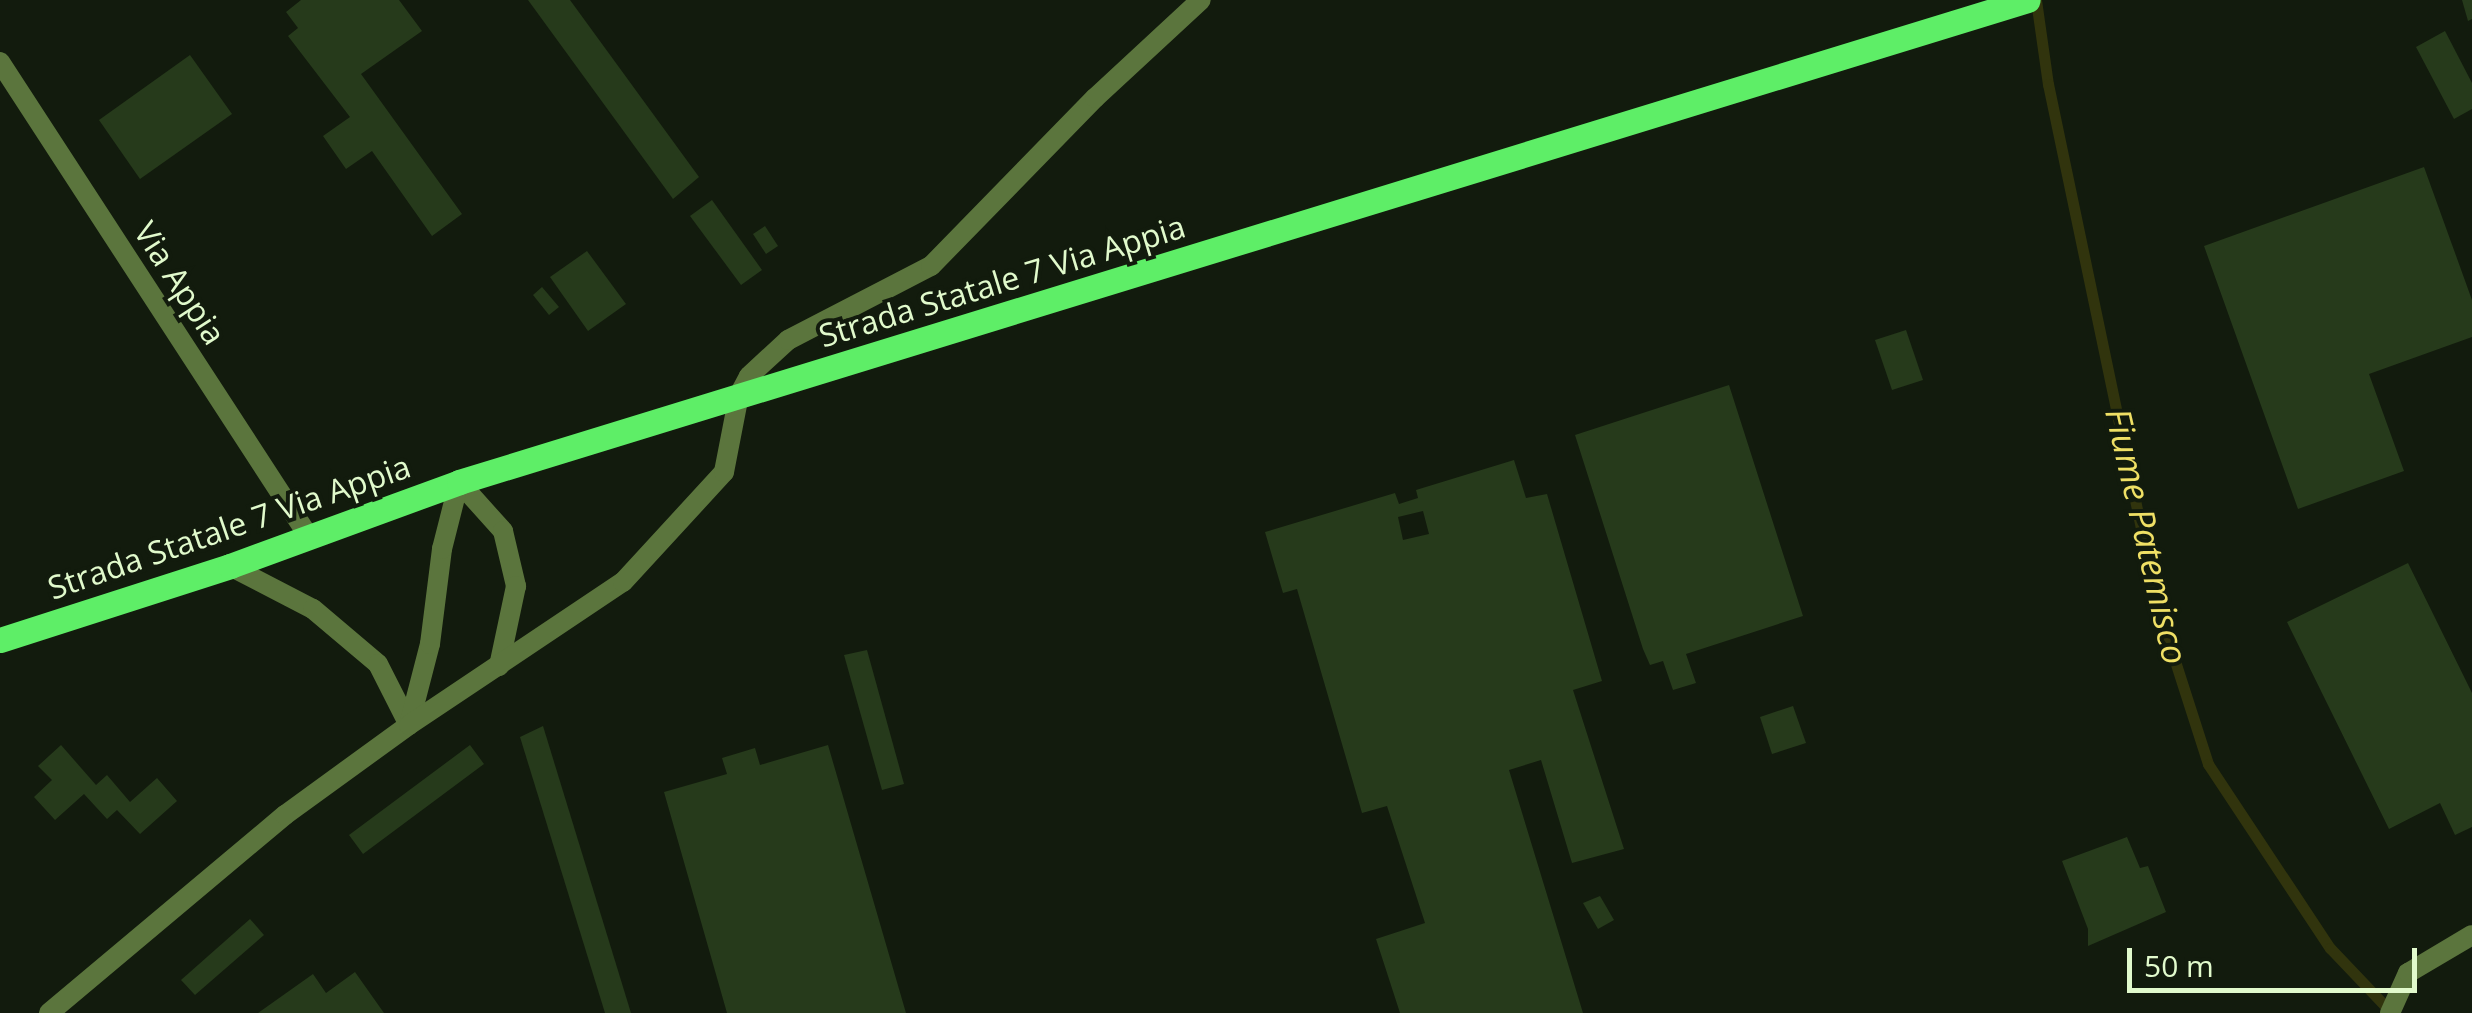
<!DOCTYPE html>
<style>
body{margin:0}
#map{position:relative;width:2472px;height:1013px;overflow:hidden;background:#121b0d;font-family:"Open Sans",sans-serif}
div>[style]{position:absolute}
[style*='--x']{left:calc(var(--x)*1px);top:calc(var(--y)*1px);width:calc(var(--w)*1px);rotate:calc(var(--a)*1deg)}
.stream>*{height:11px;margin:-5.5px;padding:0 5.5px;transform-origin:5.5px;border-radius:5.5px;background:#31340d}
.building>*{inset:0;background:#263a1b}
.street>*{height:20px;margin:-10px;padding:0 10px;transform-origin:10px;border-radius:10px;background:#5b753d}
.primary>*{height:25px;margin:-12.5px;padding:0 12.5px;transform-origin:12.5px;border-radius:12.5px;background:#5eee67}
span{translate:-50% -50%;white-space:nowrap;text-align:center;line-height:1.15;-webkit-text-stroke:8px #121b0d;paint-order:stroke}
.street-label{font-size:32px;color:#e1facc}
.water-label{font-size:35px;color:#efe065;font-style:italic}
.scale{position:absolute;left:2127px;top:948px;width:290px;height:45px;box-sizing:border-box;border:5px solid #e1facc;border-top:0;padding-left:12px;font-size:30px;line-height:35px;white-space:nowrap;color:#e1facc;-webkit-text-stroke:8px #121b0d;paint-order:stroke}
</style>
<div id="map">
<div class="stream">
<i style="--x:2036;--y:0;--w:85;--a:81.9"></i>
<i style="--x:2048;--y:84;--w:532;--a:78.18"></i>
<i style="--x:2157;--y:605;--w:167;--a:72.2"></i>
<i style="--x:2208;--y:764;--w:221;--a:56.5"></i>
<i style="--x:2330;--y:948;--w:90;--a:46.4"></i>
</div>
<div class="building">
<i style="clip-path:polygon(301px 0,399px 0,422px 31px,361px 74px,462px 214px,432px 236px,372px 151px,346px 169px,323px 136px,350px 117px,288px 36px,298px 28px,286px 12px)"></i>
<i style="clip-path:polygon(528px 0,570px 0,699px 177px,673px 199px)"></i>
<i style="clip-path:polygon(2462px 0,2472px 0,2472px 19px,2468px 21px)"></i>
<i style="clip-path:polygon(2445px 31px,2472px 83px,2472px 109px,2454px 119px,2416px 47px)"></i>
<i style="clip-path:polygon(190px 55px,232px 114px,140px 179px,99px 120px)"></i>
<i style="clip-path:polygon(2424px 167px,2472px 300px,2472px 337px,2369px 374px,2404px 471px,2298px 509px,2204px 246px)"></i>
<i style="clip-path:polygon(712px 200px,762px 270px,741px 285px,690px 216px)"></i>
<i style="clip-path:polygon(765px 226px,778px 246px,766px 254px,753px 234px)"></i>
<i style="clip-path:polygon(587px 251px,626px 304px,588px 331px,550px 277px)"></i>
<i style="clip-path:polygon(542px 287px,559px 307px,549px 315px,533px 295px)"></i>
<i style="clip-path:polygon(1906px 330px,1923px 380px,1892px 390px,1875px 340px)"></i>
<i style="clip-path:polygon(1729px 385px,1803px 616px,1686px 654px,1696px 683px,1673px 690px,1663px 661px,1650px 665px,1643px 649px,1575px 435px)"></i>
<i style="clip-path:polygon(evenodd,1514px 460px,1526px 498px,1547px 494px,1602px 681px,1573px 690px,1624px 849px,1572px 863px,1541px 760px,1509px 770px,1583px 1013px,1400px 1013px,1376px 939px,1425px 923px,1387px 806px,1362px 813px,1297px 589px,1283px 593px,1265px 532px,1395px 493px,1399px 504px,1418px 498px,1416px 490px,1514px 460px,1423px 511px,1429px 534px,1403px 540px,1398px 517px,1423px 511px)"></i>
<i style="clip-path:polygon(2408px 563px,2472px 693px,2472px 827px,2455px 835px,2440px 803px,2389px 829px,2287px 622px)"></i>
<i style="clip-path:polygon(867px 650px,904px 784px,882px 790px,844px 655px)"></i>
<i style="clip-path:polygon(1793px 706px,1806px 743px,1772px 754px,1760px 717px)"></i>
<i style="clip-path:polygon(543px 726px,631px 1013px,605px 1013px,520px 737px)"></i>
<i style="clip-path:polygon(61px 745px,96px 785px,107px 775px,130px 802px,157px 778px,177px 801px,140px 834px,117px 810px,107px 819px,84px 794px,55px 820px,34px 797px,52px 780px,38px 766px)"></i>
<i style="clip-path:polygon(470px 745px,484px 764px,363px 854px,349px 835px)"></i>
<i style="clip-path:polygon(828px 745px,906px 1013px,727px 1013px,664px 792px,727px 774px,722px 758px,755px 748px,760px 765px)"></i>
<i style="clip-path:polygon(2127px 837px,2140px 868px,2148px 866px,2166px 912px,2088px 946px,2088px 929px,2062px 861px)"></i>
<i style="clip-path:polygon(1600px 896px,1614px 920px,1598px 929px,1583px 903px)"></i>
<i style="clip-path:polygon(250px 919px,264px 935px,195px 995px,181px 980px)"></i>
<i style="clip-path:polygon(355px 972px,384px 1013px,258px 1013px,313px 974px,326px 993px)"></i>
</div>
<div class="street">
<i style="--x:0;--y:62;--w:567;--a:56.95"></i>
<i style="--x:459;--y:482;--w:66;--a:48.1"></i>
<i style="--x:503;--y:531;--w:57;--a:76.7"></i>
<i style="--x:516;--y:586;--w:82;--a:102"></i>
<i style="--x:230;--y:566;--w:93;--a:27.4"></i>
<i style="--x:313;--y:609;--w:85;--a:40.2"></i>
<i style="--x:378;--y:664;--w:68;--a:63.1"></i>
<i style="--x:409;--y:725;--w:84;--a:-75.5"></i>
<i style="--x:430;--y:644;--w:96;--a:-82.8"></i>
<i style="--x:442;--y:549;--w:69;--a:-75.8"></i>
<i style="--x:49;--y:1013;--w:308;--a:-40"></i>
<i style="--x:285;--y:815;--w:153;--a:-36"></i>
<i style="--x:409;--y:725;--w:257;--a:-33.8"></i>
<i style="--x:623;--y:582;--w:149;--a:-47.4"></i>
<i style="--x:724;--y:472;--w:78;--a:-79"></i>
<i style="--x:739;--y:395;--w:21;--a:-62"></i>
<i style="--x:749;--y:376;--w:53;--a:-42.7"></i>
<i style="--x:788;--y:340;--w:161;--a:-27.4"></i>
<i style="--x:931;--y:266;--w:235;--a:-45.7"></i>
<i style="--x:1095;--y:98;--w:144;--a:-42.8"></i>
<i style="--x:2390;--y:1013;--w:44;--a:-65.8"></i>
<i style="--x:2408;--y:973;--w:74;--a:-30.7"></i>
</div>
<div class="primary">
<i style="--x:0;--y:640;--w:242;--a:-17.8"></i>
<i style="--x:230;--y:566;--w:244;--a:-20.1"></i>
<i style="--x:459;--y:482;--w:1641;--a:-17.08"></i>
</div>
<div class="street-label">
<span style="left:1002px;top:281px;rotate:-17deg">Strada Statale 7 Via Appia</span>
<span style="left:180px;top:283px;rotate:57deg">Via Appia</span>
<span style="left:229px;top:527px;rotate:-19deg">Strada Statale 7 Via Appia</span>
</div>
<div class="water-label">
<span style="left:2147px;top:536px;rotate:77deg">Fiume Patemisco</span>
</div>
<div class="scale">50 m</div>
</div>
